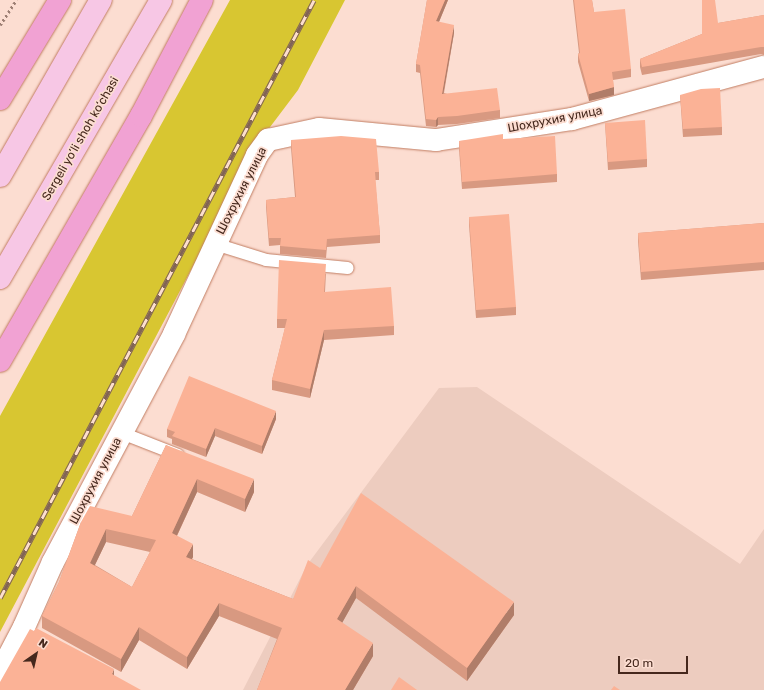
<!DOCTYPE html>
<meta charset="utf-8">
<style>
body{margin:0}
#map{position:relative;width:764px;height:690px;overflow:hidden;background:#fcddd1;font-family:Rubik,sans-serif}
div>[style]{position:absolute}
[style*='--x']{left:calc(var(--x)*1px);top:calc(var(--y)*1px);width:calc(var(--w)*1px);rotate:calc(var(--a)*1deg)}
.built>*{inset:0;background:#edccbf}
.green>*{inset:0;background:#d8c631}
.path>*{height:2.5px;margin-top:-1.25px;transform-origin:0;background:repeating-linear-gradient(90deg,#9c7e73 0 2px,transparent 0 5px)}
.roads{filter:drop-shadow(0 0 1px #c17d62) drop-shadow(0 0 1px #c17d62)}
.lane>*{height:12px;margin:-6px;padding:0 6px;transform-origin:6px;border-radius:6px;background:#fff}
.street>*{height:22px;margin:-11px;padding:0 11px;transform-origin:11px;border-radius:11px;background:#fff}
.primary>*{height:22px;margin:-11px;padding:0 11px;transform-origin:11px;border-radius:11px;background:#f7c7e5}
.highway>*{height:22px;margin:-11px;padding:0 11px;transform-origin:11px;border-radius:11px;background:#f1a2d3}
.rail>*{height:4.5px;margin-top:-2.25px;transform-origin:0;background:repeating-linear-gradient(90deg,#fcddd1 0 9px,#816358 0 18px);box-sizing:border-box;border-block:1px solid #816358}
.wall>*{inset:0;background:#d89981}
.shaded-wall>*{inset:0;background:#b07d69}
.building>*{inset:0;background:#fbb296}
span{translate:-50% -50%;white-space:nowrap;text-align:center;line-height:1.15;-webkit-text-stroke:3.5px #fcddd1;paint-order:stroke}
.street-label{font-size:12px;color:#45281d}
.north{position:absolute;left:16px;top:634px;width:40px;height:40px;-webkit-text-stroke:3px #fcddd1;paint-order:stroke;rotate:34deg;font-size:11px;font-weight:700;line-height:16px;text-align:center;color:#45281d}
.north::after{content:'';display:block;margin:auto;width:14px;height:18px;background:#45281d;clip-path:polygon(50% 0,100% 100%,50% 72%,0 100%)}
.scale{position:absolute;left:618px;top:656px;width:70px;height:18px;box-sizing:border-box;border:2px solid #45281d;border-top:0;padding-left:5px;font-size:12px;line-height:14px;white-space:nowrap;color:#45281d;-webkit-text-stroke:3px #fcddd1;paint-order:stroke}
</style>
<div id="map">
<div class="built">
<i style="clip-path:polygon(477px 387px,740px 564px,764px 529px,764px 690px,243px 690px,307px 565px,439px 388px)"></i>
</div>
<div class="green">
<i style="clip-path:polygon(230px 0,345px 0,298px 90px,258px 143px,0 632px,0 416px)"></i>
</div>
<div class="path">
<i style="--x:0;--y:25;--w:30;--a:-57"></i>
</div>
<div class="roads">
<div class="lane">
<i style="--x:215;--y:244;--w:53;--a:17.4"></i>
<i style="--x:266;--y:260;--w:82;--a:5.6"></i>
<i style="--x:122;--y:433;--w:60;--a:21.4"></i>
</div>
<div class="street">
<i style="--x:0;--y:673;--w:52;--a:-62.4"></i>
<i style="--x:24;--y:627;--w:71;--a:-66"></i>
<i style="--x:53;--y:562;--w:258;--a:-62"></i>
<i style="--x:174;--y:334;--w:197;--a:-65.1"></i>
<i style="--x:257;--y:155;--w:19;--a:-54"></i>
<i style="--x:268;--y:140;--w:52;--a:-12.2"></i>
<i style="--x:319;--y:129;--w:118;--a:5.4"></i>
<i style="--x:436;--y:140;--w:138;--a:-8.8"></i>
<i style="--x:572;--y:119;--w:199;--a:-15.2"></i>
</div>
<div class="primary">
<i style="--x:0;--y:176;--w:203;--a:-60.2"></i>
<i style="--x:0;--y:278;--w:321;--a:-59.9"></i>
</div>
<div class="highway">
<i style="--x:0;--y:99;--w:116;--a:-58.8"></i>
<i style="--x:0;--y:361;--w:283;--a:-60.1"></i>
<i style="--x:141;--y:116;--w:131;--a:-62.3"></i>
</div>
</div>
<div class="rail">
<i style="--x:0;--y:598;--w:675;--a:-62.3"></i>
</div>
<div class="wall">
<i style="clip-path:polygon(427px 0,448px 0,439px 22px,454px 33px,444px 93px,500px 110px,500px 118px,457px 124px,438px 125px,436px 127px,426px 126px,420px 73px,416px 72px,416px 64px)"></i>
<i style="clip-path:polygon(573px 0,592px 0,594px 12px,631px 69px,631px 77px,613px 80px,614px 95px,589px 101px,578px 62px,578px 54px,579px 53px)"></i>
<i style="clip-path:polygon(764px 15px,764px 55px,761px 54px,642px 75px,640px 67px,640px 59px,702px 34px,718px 23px)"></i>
<i style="clip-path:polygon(680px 95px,722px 127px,722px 135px,683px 137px)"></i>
<i style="clip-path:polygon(605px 123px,647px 159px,647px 167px,608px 170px)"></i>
<i style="clip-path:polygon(503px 139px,557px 174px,557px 182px,462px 189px,459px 149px,459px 141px)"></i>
<i style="clip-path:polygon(291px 140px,379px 172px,379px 180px,375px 180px,380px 235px,380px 243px,327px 247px,326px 258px,280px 254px,280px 245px,269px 246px,266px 207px,266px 200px,295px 197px,291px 148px)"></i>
<i style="clip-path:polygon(469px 217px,516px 307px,516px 315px,476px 318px,469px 225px)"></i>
<i style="clip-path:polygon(764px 223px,764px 270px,641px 280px,638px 241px,638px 233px)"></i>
<i style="clip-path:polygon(326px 273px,325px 292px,394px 326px,394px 335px,324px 340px,310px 398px,272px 390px,272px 380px,285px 328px,277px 328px,277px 319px)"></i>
<i style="clip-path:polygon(276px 419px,262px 454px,215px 436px,206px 457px,172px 444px,172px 439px,167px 437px,167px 429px)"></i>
<i style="clip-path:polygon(evenodd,166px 445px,254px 492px,245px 512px,197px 492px,177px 536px,193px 557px,192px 559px,293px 599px,320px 568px,514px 615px,467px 681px,356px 598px,342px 623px,373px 656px,353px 690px,257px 690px,277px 639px,219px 616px,187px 669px,139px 640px,121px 672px,42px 628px,42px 616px,59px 582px,81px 522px,132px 516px,166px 445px,106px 542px,150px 552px,132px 587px,95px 565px,106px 542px)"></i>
</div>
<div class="shaded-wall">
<i style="clip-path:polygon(445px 0,448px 0,436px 29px,436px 21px)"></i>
<i style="clip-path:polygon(454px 25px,454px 33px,442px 101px,442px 94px)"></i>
<i style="clip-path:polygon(614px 87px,614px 95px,589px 101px,589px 94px)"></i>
<i style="clip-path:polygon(438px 117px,438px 125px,436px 127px,436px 120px)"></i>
<i style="clip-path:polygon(324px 330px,324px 340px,310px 398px,310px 389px)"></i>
<i style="clip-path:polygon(276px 411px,276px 419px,262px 454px,262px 446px)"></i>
<i style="clip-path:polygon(215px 428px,215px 436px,206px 457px,206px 449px)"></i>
<i style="clip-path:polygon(197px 479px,197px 492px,172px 546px,172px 533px)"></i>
<i style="clip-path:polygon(254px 479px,254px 492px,245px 512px,245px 499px)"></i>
<i style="clip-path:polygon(106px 529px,106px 542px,90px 575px,90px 563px)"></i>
<i style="clip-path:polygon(193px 544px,193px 557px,186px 570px,186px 557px)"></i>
<i style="clip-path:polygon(356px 586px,356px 598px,337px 632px,337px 619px)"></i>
<i style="clip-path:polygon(514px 602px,514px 615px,467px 681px,467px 668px)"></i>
<i style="clip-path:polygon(219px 603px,219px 616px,187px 669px,187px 657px)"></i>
<i style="clip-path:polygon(139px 627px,139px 640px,121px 672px,121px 659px)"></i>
<i style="clip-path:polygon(373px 643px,373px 656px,353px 690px,345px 690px)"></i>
<i style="clip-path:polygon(114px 669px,114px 683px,112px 674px)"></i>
</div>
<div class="building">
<i style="clip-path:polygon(427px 0,445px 0,436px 21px,454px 25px,442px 94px,497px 88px,500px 110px,457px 116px,438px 117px,436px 120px,426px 119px,420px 65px,416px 64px)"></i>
<i style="clip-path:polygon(574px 0,592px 0,594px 12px,625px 9px,631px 69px,612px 72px,614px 87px,589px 94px,578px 54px,580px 53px)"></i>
<i style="clip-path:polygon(702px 0,715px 0,718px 23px,764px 15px,764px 47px,761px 47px,642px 67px,640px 59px,702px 34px)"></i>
<i style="clip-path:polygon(720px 88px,722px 127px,683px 129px,680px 95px,701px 89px)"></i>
<i style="clip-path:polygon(645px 120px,647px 159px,608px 162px,605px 123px)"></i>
<i style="clip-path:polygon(503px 134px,503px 139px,555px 136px,557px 174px,462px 182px,459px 141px)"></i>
<i style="clip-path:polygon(341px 136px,376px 139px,379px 172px,375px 172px,380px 235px,327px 239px,326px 250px,280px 246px,281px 238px,269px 238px,266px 200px,296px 197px,291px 140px)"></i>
<i style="clip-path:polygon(509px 214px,516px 307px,476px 310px,469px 217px)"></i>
<i style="clip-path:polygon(764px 223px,764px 262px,641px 272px,638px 233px)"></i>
<i style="clip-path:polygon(279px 260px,326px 264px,324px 292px,391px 287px,394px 326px,324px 330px,310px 389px,272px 380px,287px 319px,277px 319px)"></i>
<i style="clip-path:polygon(189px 376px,276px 411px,262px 446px,215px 428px,206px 449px,172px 436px,175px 432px,167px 429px)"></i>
<i style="clip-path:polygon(evenodd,166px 445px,254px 479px,245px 499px,197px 479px,172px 533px,193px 544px,186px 557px,293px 599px,308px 560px,320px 568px,361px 493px,514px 602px,467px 668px,356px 586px,337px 619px,373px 643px,345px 690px,257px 690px,282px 628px,219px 603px,187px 657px,139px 627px,121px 659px,42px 616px,59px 582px,81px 522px,90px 506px,132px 516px,166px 445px,106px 529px,156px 540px,132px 587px,90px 563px,106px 529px)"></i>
<i style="clip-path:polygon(36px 628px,114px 669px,112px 674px,141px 690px,0 690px,0 682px,30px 629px,34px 631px)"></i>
<i style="clip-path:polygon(399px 677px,417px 690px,391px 690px)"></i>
<i style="clip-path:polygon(614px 686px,620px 690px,611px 690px)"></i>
</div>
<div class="street-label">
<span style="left:555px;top:120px;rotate:-11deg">Шохрухия улица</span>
<span style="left:81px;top:139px;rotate:-60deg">Sergeli yo‘li shoh ko‘chasi</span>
<span style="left:242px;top:191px;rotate:-63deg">Шохрухия улица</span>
<span style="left:96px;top:481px;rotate:-62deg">Шохрухия улица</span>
</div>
<div class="north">N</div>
<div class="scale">20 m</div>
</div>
